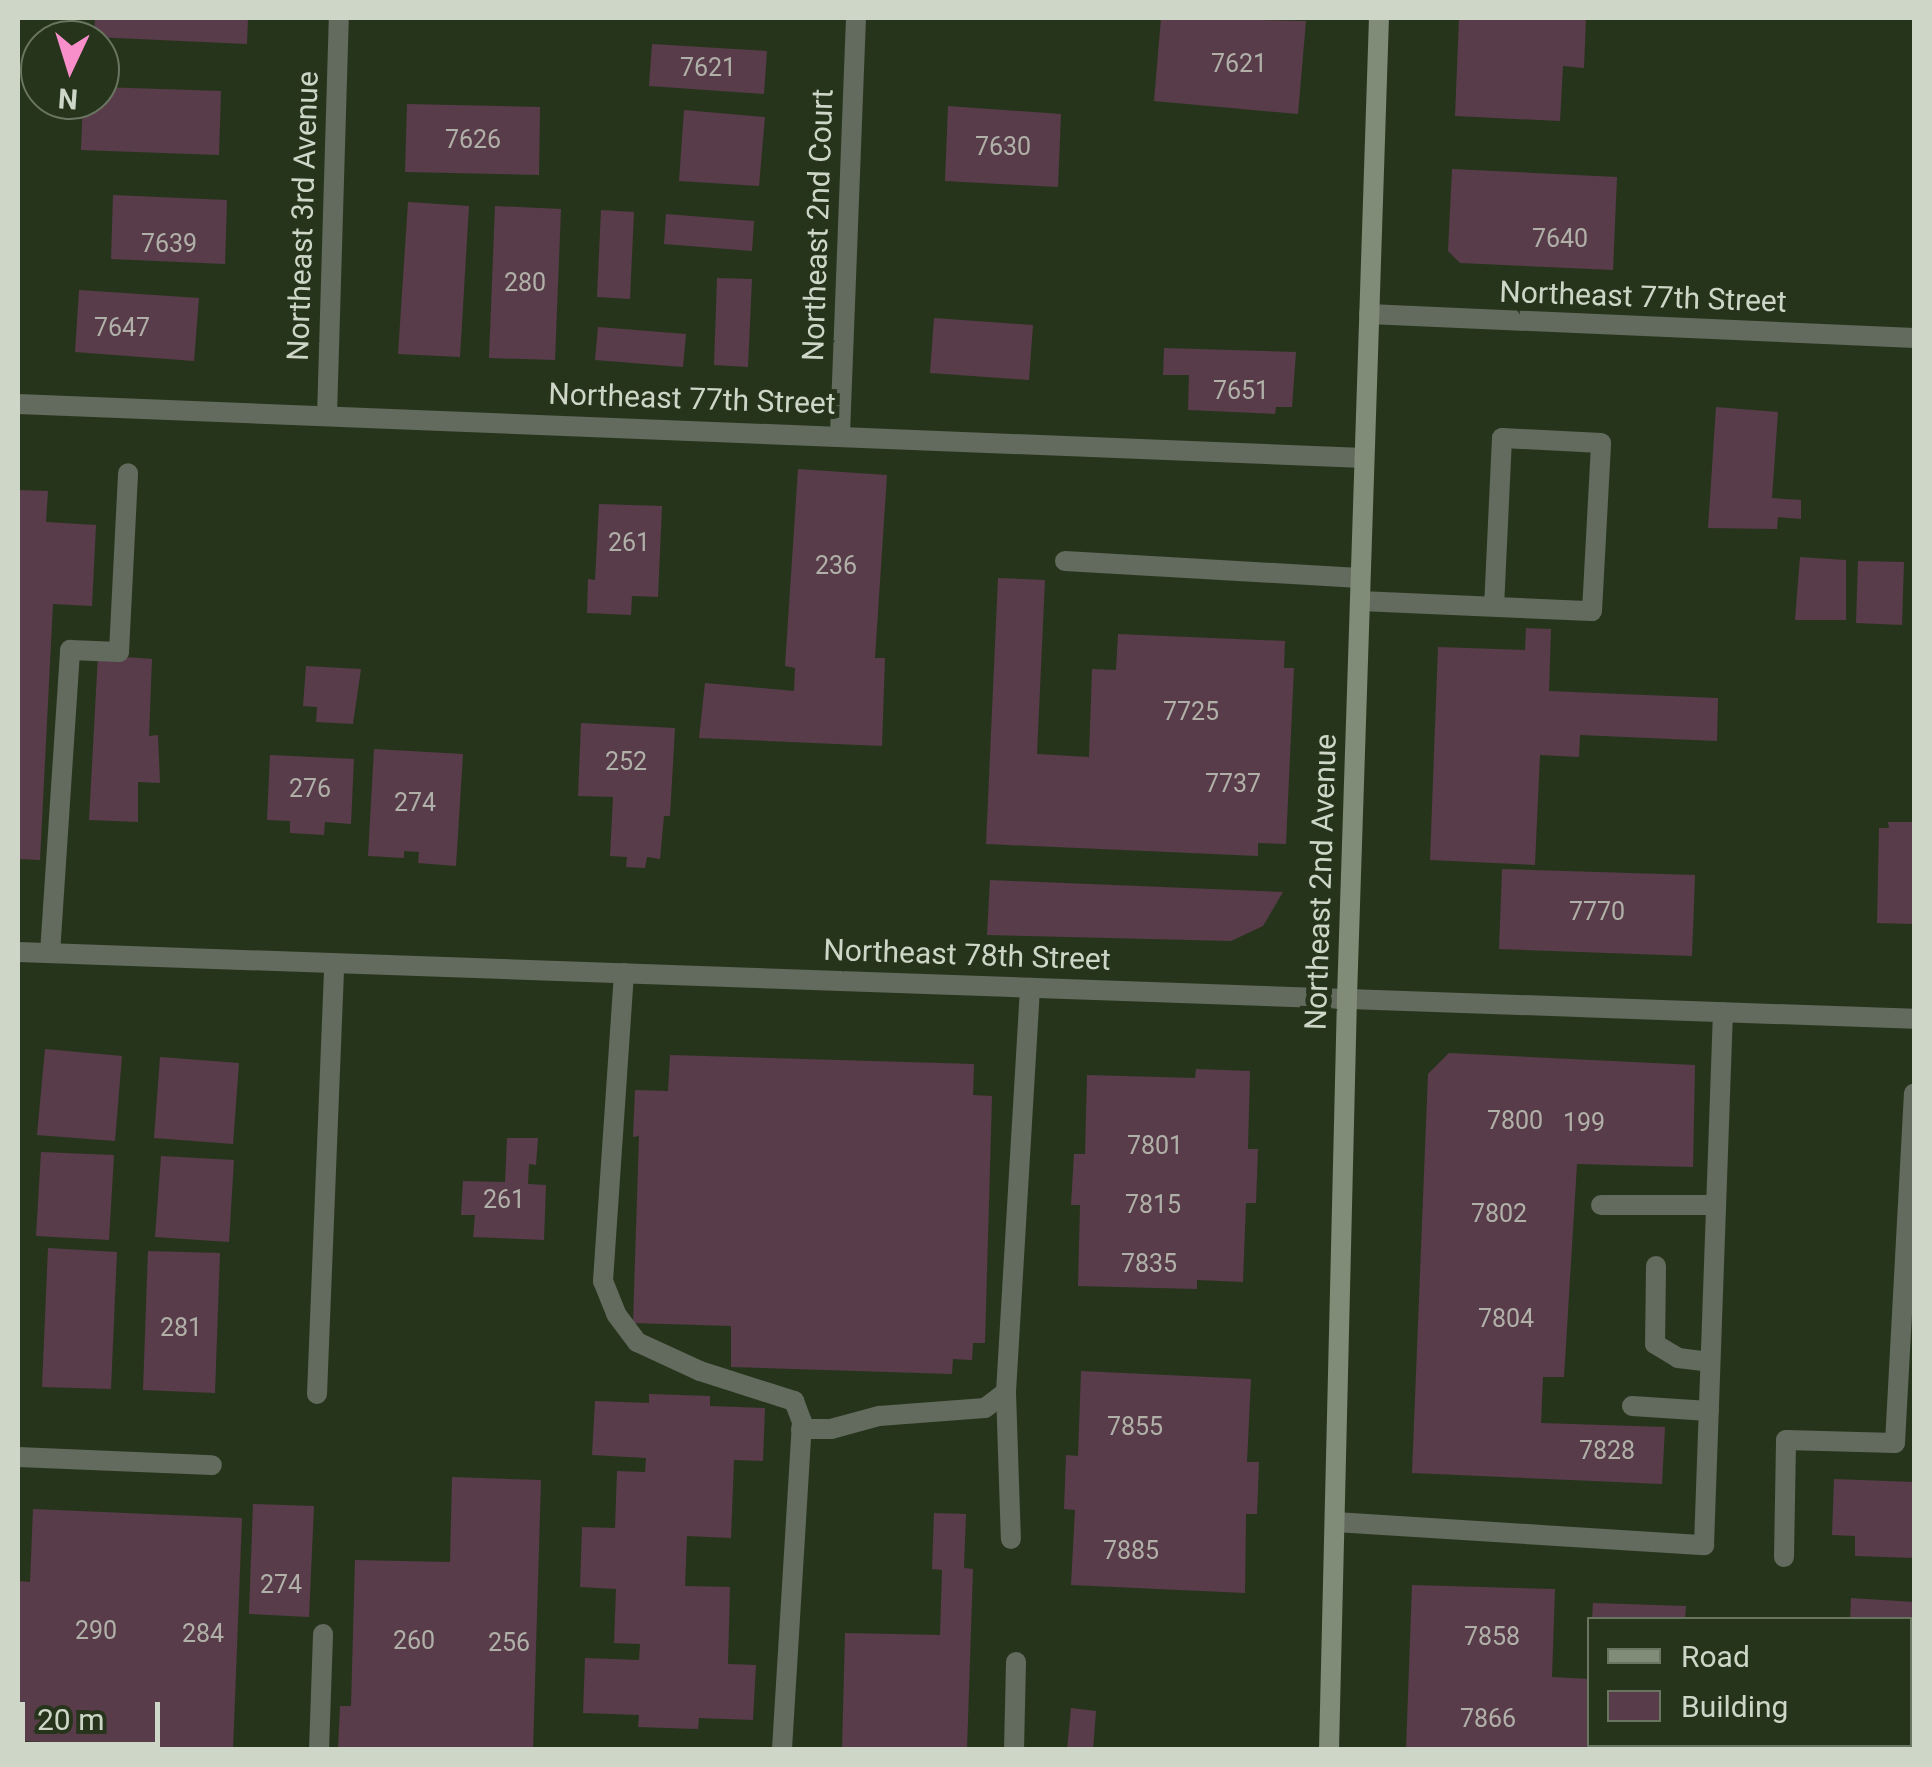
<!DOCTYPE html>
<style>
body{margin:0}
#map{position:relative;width:1932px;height:1767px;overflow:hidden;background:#27341c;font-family:Roboto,sans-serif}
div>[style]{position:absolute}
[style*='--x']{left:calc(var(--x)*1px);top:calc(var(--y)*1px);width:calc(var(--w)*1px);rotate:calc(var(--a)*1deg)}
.building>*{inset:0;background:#583c4a}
.service>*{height:20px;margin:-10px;padding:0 10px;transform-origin:10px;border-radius:10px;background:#636a5e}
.minor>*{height:20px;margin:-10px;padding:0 10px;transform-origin:10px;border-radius:10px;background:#636a5e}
.secondary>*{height:20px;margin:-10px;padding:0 10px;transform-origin:10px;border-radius:10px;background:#808b78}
span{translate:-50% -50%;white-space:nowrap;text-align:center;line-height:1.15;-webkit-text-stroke:10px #27341c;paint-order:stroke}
.number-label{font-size:25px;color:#b0b0a8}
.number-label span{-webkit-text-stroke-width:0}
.street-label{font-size:30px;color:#cdd6c7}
.frame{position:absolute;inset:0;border:20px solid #cdd6c7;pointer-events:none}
.legend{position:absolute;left:1587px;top:1617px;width:325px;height:130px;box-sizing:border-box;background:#27341c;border:2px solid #697560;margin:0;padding:12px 18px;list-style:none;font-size:30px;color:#cdd6c7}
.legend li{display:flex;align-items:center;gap:20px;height:50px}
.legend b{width:50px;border:2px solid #697560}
.north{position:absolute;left:20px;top:20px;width:100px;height:100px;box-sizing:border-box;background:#27341c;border:2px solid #697560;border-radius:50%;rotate:184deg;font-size:28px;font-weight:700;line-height:40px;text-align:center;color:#cdd6c7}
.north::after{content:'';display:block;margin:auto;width:35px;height:45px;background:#f98fca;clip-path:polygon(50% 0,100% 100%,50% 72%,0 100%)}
.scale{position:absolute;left:20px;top:1702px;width:140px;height:45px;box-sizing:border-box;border:5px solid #cdd6c7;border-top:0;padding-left:12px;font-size:30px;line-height:35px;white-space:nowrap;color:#cdd6c7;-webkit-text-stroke:8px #27341c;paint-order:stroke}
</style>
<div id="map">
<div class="building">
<i style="clip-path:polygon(95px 18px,248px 18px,247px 44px,94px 37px)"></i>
<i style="clip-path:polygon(1161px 18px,1306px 21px,1298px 114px,1154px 101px)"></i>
<i style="clip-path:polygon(1459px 18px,1586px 18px,1584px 68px,1563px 66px,1560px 121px,1455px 116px)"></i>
<i style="clip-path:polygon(652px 44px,767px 51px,764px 94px,649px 86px)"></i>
<i style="clip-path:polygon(100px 87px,221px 91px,219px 155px,81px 150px,83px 100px,100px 100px)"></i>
<i style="clip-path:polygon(407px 104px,540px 107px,539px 175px,405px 172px)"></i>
<i style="clip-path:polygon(948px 106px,1061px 114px,1058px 187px,945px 181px)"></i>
<i style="clip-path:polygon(684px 110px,765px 117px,759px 186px,679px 181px)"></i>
<i style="clip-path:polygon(1452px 169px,1617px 177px,1613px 270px,1460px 263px,1448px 251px)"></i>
<i style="clip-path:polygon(113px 195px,227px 200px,225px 264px,111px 259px)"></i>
<i style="clip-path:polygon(408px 202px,469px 206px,460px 357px,398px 354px)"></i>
<i style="clip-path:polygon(495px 206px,561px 209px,555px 360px,489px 358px)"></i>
<i style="clip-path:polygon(601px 210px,634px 212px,630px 299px,597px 297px)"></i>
<i style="clip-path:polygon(666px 214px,754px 221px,752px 251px,664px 244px)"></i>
<i style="clip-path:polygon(717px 278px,752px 279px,748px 367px,714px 365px)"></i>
<i style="clip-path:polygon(79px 290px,199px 298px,194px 361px,75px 352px)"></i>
<i style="clip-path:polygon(934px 318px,1033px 325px,1029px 380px,930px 373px)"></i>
<i style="clip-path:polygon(598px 327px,686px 334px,683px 367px,595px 360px)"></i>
<i style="clip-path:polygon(1164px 348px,1296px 352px,1292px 407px,1276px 407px,1275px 414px,1188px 410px,1189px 375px,1163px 375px)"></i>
<i style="clip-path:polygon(1716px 407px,1778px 412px,1772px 498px,1801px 500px,1801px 519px,1778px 517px,1777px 529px,1708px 528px)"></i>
<i style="clip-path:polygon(798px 469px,887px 475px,875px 658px,885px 658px,882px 746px,699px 738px,705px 683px,794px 691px,795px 668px,785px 666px)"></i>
<i style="clip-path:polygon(18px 490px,48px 491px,46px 522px,96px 525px,92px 606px,53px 604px,40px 860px,18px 859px)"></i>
<i style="clip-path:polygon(599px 504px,662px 506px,658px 597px,632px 596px,631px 615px,587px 613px,588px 579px,595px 580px)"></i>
<i style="clip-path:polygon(1800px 557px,1846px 560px,1846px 620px,1795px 620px)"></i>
<i style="clip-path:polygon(1858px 561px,1904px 562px,1902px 625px,1856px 623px)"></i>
<i style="clip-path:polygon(998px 578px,1045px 580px,1037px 754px,1089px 757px,1092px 669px,1116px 670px,1118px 634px,1285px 641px,1284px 668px,1294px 668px,1286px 844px,1258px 843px,1258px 856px,986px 844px)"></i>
<i style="clip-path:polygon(1526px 628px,1551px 629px,1549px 691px,1718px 698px,1717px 741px,1580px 735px,1579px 757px,1540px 755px,1535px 865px,1430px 860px,1438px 647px,1525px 650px)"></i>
<i style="clip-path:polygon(98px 655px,152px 659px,149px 736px,158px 735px,160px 783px,138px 782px,138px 822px,89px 820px)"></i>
<i style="clip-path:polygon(306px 666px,361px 669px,353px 724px,316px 722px,317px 707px,303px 706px)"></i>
<i style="clip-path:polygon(581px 723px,675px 728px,670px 816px,664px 816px,660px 859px,647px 857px,645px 868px,626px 867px,627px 857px,610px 856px,613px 797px,578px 796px)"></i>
<i style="clip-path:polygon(374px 749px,463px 754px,456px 866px,418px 863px,419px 852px,404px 851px,404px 858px,368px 856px)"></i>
<i style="clip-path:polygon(270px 755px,354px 759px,351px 824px,325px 822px,324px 835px,290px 833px,290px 821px,267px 820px)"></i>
<i style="clip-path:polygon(1888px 822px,1914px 822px,1914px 924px,1877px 923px,1879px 828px,1889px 828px)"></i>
<i style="clip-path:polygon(1502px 869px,1695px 875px,1692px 956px,1499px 949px)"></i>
<i style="clip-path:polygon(990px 880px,1283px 892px,1263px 926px,1231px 941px,987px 935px)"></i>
<i style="clip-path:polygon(45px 1049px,122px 1056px,115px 1141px,37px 1135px)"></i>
<i style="clip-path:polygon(1449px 1053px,1695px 1065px,1693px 1167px,1577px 1164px,1564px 1377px,1543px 1377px,1541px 1423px,1665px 1427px,1662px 1484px,1412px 1473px,1428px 1074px)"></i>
<i style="clip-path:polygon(670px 1055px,974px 1064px,973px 1095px,992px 1096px,985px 1343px,973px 1343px,972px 1360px,953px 1359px,952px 1374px,731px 1367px,731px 1326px,633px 1323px,639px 1136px,633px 1137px,635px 1090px,668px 1091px)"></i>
<i style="clip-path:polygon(160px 1057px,239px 1063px,233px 1144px,154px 1138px)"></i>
<i style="clip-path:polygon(1196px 1069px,1250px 1071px,1248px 1149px,1258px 1149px,1256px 1203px,1246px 1203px,1243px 1282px,1197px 1280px,1197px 1289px,1078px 1286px,1080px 1205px,1071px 1205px,1074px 1154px,1085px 1154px,1087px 1075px,1195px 1078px)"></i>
<i style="clip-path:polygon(507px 1138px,538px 1138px,536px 1165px,529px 1164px,528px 1184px,546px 1185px,544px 1240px,473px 1237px,475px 1215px,461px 1215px,463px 1181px,505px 1182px)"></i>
<i style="clip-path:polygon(41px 1152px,114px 1155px,109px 1240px,36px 1236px)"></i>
<i style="clip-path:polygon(161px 1156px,234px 1160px,229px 1242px,155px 1237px)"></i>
<i style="clip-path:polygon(48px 1248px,117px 1252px,111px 1389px,42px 1387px)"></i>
<i style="clip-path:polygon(148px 1251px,220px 1253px,215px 1393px,143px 1390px)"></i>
<i style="clip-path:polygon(1081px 1371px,1251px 1379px,1247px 1462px,1259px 1462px,1257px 1514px,1246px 1514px,1245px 1593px,1071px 1585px,1075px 1510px,1064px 1509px,1066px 1455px,1078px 1456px)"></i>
<i style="clip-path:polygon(649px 1394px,710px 1396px,710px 1406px,765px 1408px,763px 1461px,734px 1460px,731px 1538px,687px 1536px,685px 1586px,730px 1587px,728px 1664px,756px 1665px,753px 1720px,699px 1718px,698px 1729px,638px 1727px,639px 1715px,583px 1713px,585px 1658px,639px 1660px,640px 1644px,614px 1643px,616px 1589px,580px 1587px,582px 1527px,615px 1528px,617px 1471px,645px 1472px,646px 1458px,592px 1455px,595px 1401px,649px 1403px)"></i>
<i style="clip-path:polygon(452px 1477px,541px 1480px,533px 1750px,338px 1750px,340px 1706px,351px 1706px,355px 1560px,450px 1562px)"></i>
<i style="clip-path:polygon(1834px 1479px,1914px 1482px,1914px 1558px,1855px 1556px,1855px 1536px,1832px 1535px)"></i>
<i style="clip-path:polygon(253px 1504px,314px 1506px,309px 1617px,249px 1614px)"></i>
<i style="clip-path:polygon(33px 1509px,242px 1518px,233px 1750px,18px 1741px,18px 1581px,30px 1582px)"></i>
<i style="clip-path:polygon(934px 1513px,966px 1514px,964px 1568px,973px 1569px,967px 1750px,842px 1750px,845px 1633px,940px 1635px,942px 1570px,932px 1569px)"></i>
<i style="clip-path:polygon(1412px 1585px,1555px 1589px,1552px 1677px,1590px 1679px,1590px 1744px,1680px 1744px,1680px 1750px,1406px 1750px)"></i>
<i style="clip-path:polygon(1851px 1598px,1914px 1602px,1914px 1750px,1842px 1750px,1842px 1744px,1910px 1744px,1910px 1620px,1850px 1620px)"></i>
<i style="clip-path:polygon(1593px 1603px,1686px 1606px,1685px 1620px,1592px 1620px)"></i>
<i style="clip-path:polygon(1071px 1708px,1096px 1711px,1093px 1750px,1067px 1750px)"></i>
<i style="clip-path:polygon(1715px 1744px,1818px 1744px,1818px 1750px,1714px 1750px)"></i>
</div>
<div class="service">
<i style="--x:1065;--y:561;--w:295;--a:3.3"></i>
<i style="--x:1360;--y:601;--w:232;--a:2.5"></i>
<i style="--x:1592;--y:611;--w:168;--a:-86.9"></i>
<i style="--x:1601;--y:443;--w:99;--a:-177.1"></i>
<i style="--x:1502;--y:438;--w:168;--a:92.7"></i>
<i style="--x:50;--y:953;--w:304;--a:-86.2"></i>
<i style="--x:70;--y:650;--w:49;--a:2.3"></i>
<i style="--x:119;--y:652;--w:179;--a:-87.1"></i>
<i style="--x:624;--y:973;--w:309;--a:93.9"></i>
<i style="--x:603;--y:1281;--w:35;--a:68"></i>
<i style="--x:616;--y:1314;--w:35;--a:53"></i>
<i style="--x:637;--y:1342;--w:69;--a:24.7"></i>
<i style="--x:700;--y:1371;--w:99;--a:17.7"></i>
<i style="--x:794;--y:1401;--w:22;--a:69"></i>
<i style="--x:802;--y:1422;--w:329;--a:93.5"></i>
<i style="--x:1601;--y:1205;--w:115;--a:0"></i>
<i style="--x:1656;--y:1266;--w:78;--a:90.7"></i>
<i style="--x:1655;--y:1344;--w:27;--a:31"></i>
<i style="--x:1678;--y:1358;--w:32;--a:7"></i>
<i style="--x:1006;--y:1392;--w:147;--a:88.1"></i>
<i style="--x:317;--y:1394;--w:431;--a:-87.7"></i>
<i style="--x:1632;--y:1406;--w:77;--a:3.7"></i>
<i style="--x:801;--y:1429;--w:30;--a:0"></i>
<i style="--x:831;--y:1429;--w:50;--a:-15.2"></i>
<i style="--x:879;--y:1416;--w:106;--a:-4.3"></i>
<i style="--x:985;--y:1408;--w:26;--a:-37"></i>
<i style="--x:1006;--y:1392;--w:405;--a:-86.6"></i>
<i style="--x:18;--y:1457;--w:194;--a:2.4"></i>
<i style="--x:1335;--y:1522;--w:370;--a:3.6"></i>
<i style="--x:1704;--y:1545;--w:533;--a:-87.96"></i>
<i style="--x:1784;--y:1557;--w:117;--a:-89"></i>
<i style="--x:1786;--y:1440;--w:109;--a:1.6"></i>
<i style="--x:1895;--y:1443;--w:350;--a:-86.9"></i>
<i style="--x:319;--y:1750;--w:116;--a:-88"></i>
<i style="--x:1014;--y:1750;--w:88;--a:-88.7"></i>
</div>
<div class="minor">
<i style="--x:1369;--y:314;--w:546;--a:2.52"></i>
<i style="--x:18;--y:404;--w:1347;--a:2.3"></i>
<i style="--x:327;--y:416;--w:398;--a:-88.3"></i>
<i style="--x:840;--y:434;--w:416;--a:-87.8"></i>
<i style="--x:18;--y:952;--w:1897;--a:2.02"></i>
</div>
<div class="secondary">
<i style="--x:1329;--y:1750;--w:753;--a:-88.63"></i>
<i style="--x:1347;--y:997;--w:980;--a:-88.13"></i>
</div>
<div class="number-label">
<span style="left:1239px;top:64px">7621</span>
<span style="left:708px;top:68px">7621</span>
<span style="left:473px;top:140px">7626</span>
<span style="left:1003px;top:147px">7630</span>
<span style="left:1560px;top:239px">7640</span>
<span style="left:169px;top:244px">7639</span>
<span style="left:525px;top:283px">280</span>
<span style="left:122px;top:328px">7647</span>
<span style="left:1241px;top:391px">7651</span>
<span style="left:629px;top:543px">261</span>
<span style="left:836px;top:566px">236</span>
<span style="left:1191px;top:712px">7725</span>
<span style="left:626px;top:762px">252</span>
<span style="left:1233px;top:784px">7737</span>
<span style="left:310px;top:789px">276</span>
<span style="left:415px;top:803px">274</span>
<span style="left:1597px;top:912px">7770</span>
<span style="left:1515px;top:1121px">7800</span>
<span style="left:1584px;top:1123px">199</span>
<span style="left:1155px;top:1146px">7801</span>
<span style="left:504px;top:1200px">261</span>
<span style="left:1153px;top:1205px">7815</span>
<span style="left:1499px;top:1214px">7802</span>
<span style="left:1149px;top:1264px">7835</span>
<span style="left:1506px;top:1319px">7804</span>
<span style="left:181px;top:1328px">281</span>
<span style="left:1135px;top:1427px">7855</span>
<span style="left:1607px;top:1451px">7828</span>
<span style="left:1131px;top:1551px">7885</span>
<span style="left:281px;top:1585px">274</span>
<span style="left:96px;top:1631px">290</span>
<span style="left:203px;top:1634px">284</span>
<span style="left:1492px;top:1637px">7858</span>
<span style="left:414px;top:1641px">260</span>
<span style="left:509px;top:1643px">256</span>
<span style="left:1488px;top:1719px">7866</span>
</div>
<div class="street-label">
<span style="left:303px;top:216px;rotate:-88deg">Northeast 3rd Avenue</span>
<span style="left:818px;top:225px;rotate:-88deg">Northeast 2nd Court</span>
<span style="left:1643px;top:297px;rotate:2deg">Northeast 77th Street</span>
<span style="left:692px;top:399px;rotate:2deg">Northeast 77th Street</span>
<span style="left:1321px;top:882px;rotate:-88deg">Northeast 2nd Avenue</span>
<span style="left:967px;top:955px;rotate:2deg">Northeast 78th Street</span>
</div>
<div class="frame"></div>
<ul class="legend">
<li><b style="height:12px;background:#808b78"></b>Road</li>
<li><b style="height:28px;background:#583c4a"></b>Building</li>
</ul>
<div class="north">N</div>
<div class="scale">20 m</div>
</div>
